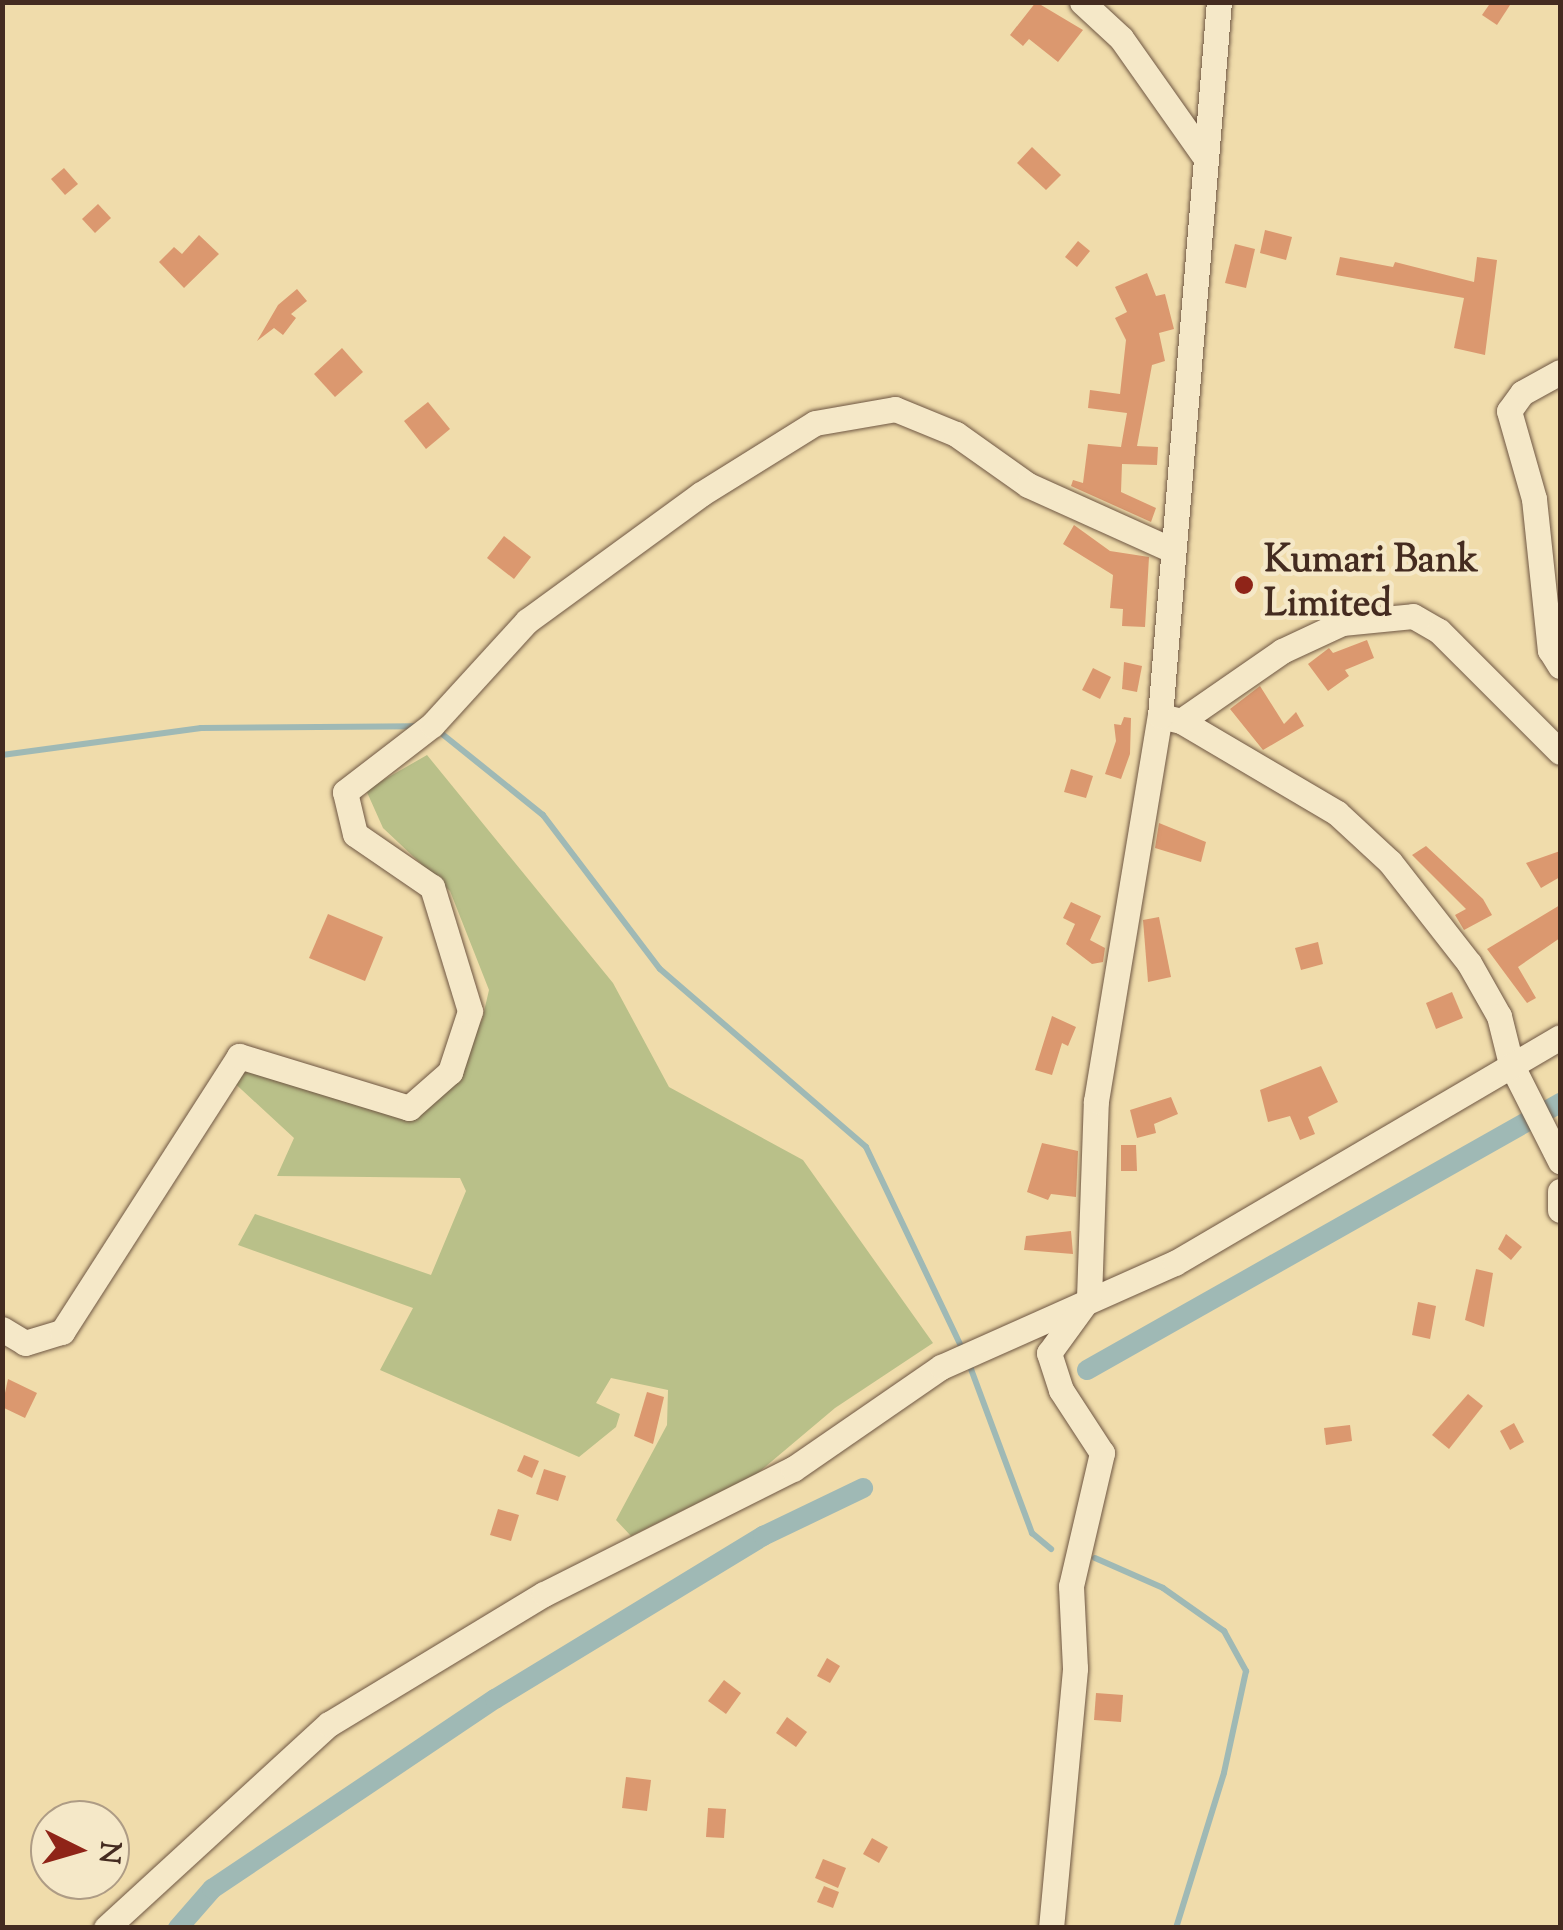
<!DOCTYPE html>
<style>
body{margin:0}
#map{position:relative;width:1563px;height:1930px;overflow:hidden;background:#f0dcab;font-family:"Sorts Mill Goudy",serif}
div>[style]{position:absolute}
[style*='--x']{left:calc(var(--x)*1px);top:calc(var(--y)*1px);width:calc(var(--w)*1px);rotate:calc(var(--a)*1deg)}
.green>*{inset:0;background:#b9c089}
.stream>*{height:6px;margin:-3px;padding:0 3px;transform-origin:3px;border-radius:3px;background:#9fb9b5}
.canal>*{height:20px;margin:-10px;padding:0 10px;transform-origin:10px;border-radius:10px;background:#9fb9b5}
.building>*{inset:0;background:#db986f}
.roads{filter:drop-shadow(0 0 2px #6f5743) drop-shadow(0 0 2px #6f5743)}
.street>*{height:25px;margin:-12.5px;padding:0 12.5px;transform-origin:12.5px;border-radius:12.5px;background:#f5e8c8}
.dots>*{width:28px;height:28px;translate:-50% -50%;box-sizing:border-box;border:5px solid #f5e8c8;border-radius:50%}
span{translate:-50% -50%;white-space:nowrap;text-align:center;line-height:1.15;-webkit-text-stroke:9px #f5e8c8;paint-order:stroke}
.poi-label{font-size:38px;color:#442b20;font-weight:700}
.left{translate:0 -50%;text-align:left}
.frame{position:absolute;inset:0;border:5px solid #442b20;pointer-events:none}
.north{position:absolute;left:30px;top:1800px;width:100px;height:100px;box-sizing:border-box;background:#f5e8c8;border:2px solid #ae9c85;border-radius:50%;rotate:95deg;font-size:28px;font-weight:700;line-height:40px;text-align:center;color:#442b20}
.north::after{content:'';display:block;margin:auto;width:35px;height:45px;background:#8f2418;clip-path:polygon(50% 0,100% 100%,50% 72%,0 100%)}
</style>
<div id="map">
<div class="green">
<i style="clip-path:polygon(427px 755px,613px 983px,669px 1087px,803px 1160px,933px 1343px,835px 1408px,758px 1473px,631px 1536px,616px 1520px,667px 1425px,668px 1390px,611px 1378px,596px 1403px,620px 1414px,616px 1427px,579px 1457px,380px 1370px,413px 1308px,238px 1245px,255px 1214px,431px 1275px,466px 1191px,460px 1178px,277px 1176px,294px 1138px,228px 1077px,244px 1062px,410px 1115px,451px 1078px,482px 1020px,489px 990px,450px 891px,383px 828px,366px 790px)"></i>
</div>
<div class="stream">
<i style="--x:436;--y:729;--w:137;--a:38.8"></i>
<i style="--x:543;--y:815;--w:193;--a:52.8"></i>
<i style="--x:660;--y:969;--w:272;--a:40.8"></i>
<i style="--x:866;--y:1147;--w:225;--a:64.5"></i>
<i style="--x:2;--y:755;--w:201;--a:-7.7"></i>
<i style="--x:201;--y:728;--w:214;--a:-0.5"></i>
<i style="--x:968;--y:1361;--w:184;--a:69.6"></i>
<i style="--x:1032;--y:1533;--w:25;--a:40"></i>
<i style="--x:1095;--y:1558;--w:74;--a:23.8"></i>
<i style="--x:1163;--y:1588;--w:75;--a:35.2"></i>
<i style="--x:1224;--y:1631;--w:46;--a:61.2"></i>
<i style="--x:1246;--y:1671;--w:104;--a:102.2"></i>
<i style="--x:1224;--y:1773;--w:162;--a:107.2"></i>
</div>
<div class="canal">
<i style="--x:1087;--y:1370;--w:543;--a:-29.44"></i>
<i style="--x:178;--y:1928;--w:52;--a:-48.9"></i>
<i style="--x:212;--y:1889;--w:341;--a:-33.9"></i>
<i style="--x:495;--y:1699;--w:314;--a:-31.3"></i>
<i style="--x:763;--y:1536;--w:111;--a:-25.6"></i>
</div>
<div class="building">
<i style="clip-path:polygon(1036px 2px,1083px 30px,1058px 62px,1029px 39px,1023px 46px,1010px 35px)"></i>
<i style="clip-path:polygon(1491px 2px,1512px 2px,1497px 25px,1482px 15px)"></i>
<i style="clip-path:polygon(1032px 147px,1061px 175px,1046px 190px,1017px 163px)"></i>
<i style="clip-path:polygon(64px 168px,78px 184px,65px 195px,51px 179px)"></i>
<i style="clip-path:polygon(98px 204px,111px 218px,95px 233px,82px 219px)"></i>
<i style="clip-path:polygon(1265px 230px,1292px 237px,1286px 260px,1260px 253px)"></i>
<i style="clip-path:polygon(199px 235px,219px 254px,184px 288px,159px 262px,174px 247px,182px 254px)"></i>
<i style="clip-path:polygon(1078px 241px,1090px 251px,1077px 267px,1065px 257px)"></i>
<i style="clip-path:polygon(1235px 244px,1255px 249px,1246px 288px,1225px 283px)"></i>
<i style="clip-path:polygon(1340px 257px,1393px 267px,1395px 262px,1474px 282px,1477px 257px,1497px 260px,1485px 355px,1454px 348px,1464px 298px,1336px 275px)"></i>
<i style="clip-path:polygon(1147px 273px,1156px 296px,1165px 294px,1174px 329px,1159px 333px,1165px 361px,1152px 365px,1137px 446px,1158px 447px,1157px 465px,1122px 464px,1121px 492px,1156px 508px,1151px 522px,1071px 486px,1073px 480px,1083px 483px,1088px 444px,1121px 447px,1127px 413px,1088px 408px,1090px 390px,1120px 394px,1126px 340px,1115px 318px,1127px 312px,1115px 287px)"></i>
<i style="clip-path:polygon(297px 289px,307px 301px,291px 314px,296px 318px,283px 335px,274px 328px,257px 341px,278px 305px)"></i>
<i style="clip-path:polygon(342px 348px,363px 372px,335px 397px,314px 374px)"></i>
<i style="clip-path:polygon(428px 402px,450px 429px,426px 449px,404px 421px)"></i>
<i style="clip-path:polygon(1074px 525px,1110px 551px,1149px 557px,1145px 627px,1122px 626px,1123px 609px,1110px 608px,1113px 575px,1063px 544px)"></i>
<i style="clip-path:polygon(504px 536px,531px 557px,514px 579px,487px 558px)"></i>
<i style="clip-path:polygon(1367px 640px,1374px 658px,1345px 670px,1349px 676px,1328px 691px,1308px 664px,1329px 648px,1333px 653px)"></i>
<i style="clip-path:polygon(1124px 662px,1142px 666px,1137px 692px,1122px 689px)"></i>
<i style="clip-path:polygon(1093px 668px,1111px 677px,1100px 699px,1082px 690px)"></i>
<i style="clip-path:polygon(1260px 686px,1284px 724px,1296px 712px,1304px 726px,1263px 750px,1230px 709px)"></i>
<i style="clip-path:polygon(1124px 717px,1131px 718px,1130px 754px,1121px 779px,1105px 774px,1116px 741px,1114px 724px,1121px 725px)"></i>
<i style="clip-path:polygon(1071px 769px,1093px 776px,1086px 798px,1064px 792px)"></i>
<i style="clip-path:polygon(1159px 823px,1206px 842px,1201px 862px,1155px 848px)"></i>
<i style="clip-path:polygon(1426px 846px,1483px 899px,1492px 915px,1464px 930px,1455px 915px,1466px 909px,1412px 855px)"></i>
<i style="clip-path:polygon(1560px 851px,1560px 877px,1541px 888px,1526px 863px)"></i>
<i style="clip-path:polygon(1071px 902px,1101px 916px,1090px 940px,1105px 948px,1103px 962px,1092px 964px,1066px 944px,1075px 924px,1063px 918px)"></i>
<i style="clip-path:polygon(1560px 905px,1560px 938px,1518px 967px,1536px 998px,1527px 1003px,1487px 949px)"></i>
<i style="clip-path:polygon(328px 914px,383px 937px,365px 981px,309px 958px)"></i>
<i style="clip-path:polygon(1159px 917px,1171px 977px,1148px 982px,1143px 920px)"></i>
<i style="clip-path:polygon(1318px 942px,1323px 964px,1301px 970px,1295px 948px)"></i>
<i style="clip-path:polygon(1452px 992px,1463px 1018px,1436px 1029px,1426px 1003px)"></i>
<i style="clip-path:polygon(1052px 1016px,1076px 1027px,1068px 1046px,1062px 1043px,1052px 1075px,1035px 1070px)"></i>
<i style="clip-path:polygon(1321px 1066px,1338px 1102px,1308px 1117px,1315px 1134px,1300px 1140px,1290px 1116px,1268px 1122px,1260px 1090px)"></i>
<i style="clip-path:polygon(1171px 1097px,1178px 1114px,1154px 1124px,1156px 1133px,1137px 1138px,1130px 1110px)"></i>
<i style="clip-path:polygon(1042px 1143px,1078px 1151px,1076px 1197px,1051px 1194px,1048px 1200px,1027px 1192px)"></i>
<i style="clip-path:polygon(1121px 1145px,1136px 1145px,1137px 1171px,1121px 1171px)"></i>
<i style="clip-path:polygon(1071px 1231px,1073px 1254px,1024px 1250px,1026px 1236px)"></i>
<i style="clip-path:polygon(1506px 1234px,1522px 1247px,1511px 1260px,1498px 1249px)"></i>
<i style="clip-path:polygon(1476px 1269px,1493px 1273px,1484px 1327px,1465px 1320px)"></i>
<i style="clip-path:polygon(1418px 1302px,1436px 1306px,1430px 1339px,1412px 1335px)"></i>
<i style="clip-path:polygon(8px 1379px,37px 1393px,25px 1418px,2px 1407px)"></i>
<i style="clip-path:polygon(647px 1392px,664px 1397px,653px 1444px,634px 1436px)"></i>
<i style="clip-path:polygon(1468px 1394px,1483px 1406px,1449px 1449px,1432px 1435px)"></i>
<i style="clip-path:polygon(1514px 1423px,1524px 1442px,1510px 1450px,1500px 1431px)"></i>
<i style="clip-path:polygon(1350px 1425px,1352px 1441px,1326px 1445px,1324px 1428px)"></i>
<i style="clip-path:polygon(524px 1455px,539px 1461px,532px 1478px,517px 1471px)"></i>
<i style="clip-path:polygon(544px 1469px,566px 1476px,558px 1501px,536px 1494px)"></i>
<i style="clip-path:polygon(498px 1509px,519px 1515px,511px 1541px,490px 1535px)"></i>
<i style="clip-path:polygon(827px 1658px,840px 1666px,830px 1683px,817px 1676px)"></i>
<i style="clip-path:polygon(724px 1680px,741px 1693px,726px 1714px,708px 1701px)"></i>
<i style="clip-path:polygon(1096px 1693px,1123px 1695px,1121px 1722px,1094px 1720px)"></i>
<i style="clip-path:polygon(787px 1717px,807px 1732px,796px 1747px,776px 1733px)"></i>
<i style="clip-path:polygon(626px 1777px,651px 1780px,647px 1811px,622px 1808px)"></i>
<i style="clip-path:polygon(708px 1808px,726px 1809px,724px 1838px,706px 1837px)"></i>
<i style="clip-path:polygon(872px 1838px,888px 1847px,879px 1863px,863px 1854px)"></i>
<i style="clip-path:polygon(823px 1859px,846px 1868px,838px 1888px,815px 1878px)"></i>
<i style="clip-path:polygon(824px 1886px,839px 1892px,833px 1908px,817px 1902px)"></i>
</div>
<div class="roads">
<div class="street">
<i style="--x:1082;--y:2;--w:53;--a:42.7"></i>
<i style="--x:1121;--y:38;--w:141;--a:54.8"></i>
<i style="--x:1560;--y:372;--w:43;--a:151.1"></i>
<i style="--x:1522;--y:393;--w:22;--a:126"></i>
<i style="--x:1509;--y:411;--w:91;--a:74.1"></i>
<i style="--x:1534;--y:499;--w:152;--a:84"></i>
<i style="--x:1550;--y:650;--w:19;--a:58"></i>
<i style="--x:1160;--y:716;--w:22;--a:13"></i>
<i style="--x:1181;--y:721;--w:181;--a:30.5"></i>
<i style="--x:1337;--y:813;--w:72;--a:42.8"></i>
<i style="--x:1390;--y:862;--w:128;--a:52"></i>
<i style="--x:1469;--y:963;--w:61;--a:60.5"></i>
<i style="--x:1499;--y:1016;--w:49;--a:76"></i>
<i style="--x:1511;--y:1064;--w:109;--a:63.2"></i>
<i style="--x:1181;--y:721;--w:123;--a:-34.7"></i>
<i style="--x:1282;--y:651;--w:66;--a:-25"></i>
<i style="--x:1342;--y:623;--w:71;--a:-5.6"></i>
<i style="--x:1413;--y:616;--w:30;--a:30"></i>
<i style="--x:1439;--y:631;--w:171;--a:45"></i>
<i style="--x:1560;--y:1191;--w:19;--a:90"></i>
<i style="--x:2;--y:1329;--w:27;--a:31"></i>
<i style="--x:25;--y:1343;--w:39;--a:-17"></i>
<i style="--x:62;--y:1332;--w:328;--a:-57.3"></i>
<i style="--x:239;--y:1056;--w:178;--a:17"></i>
<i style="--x:409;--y:1108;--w:55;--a:-41.3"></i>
<i style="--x:450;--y:1072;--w:64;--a:-71.8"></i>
<i style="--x:470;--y:1011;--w:130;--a:-107"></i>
<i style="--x:432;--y:887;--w:93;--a:-145.5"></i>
<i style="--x:355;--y:834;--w:43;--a:-103.4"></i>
<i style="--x:345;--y:792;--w:110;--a:-37.6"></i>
<i style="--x:432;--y:725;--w:141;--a:-47.6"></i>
<i style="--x:527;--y:621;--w:215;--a:-36.1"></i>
<i style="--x:701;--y:494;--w:134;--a:-31.9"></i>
<i style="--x:815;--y:423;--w:81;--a:-9.9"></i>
<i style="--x:895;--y:409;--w:66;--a:22.3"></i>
<i style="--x:956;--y:434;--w:88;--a:35.3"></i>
<i style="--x:1028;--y:485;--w:158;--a:24.3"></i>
<i style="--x:106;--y:1928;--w:302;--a:-42.5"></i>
<i style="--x:329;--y:1724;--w:251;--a:-31.2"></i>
<i style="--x:544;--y:1594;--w:279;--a:-26.7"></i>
<i style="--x:793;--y:1469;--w:180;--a:-34.6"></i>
<i style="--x:941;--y:1367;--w:256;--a:-24"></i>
<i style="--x:1175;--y:1263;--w:446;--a:-30.4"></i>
<i style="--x:1051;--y:1928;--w:261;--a:-84.7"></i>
<i style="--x:1075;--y:1668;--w:82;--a:-92.8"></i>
<i style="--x:1071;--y:1586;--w:137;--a:-76.9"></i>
<i style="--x:1102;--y:1453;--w:75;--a:-123.1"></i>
<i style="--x:1061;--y:1390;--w:39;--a:-108"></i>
<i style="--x:1049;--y:1353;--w:68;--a:-54"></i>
<i style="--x:1089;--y:1298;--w:197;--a:-88"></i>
<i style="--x:1096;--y:1101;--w:390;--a:-80.6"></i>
<i style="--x:1160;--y:716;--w:716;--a:-85.28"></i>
</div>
</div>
<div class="dots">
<i style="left:1244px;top:585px;background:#8f2418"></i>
</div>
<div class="poi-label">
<span class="left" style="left:1264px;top:585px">Kumari Bank<br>Limited</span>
</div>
<div class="frame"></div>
<div class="north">N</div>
</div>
